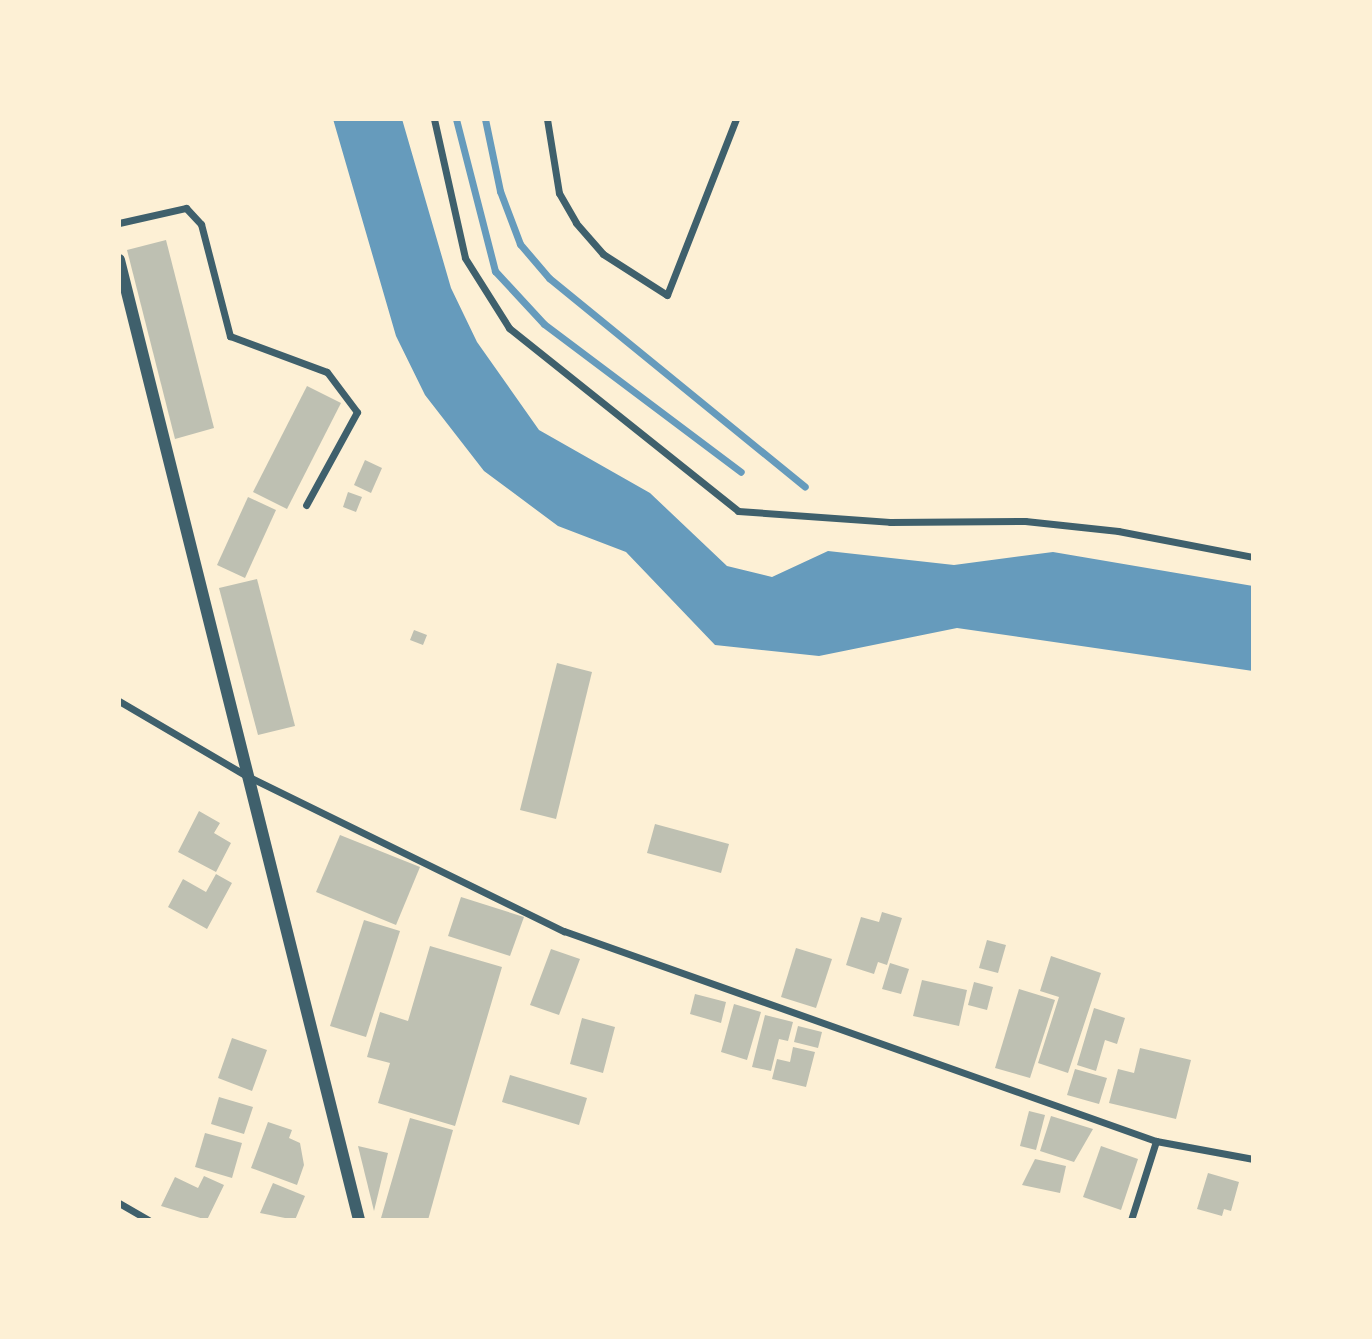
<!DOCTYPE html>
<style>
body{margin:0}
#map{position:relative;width:1372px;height:1339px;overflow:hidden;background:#fdf0d5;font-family:"Libre Baskerville",serif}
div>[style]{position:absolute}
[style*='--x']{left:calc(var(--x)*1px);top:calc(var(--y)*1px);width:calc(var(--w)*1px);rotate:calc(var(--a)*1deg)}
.water>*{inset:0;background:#669bbc}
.stream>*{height:7px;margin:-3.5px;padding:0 3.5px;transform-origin:3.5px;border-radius:3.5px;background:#669bbc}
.building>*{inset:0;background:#bec0b2}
.minor>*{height:7px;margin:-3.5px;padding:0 3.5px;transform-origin:3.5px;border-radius:3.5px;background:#3f606c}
.tertiary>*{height:12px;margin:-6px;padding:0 6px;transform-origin:6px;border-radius:6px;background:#3f606c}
span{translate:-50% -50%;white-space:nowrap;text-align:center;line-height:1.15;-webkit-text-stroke:5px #fdf0d5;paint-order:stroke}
.frame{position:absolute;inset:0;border:121px solid #fdf0d5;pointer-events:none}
</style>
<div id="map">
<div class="water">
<i style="clip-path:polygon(333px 119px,402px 119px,451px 288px,477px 342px,539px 430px,650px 493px,727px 566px,772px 577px,828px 551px,954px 565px,1053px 552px,1253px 586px,1253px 671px,957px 628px,819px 656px,715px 645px,626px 552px,558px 526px,484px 471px,425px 395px,396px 336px)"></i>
</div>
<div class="stream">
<i style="--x:456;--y:119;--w:157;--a:75.6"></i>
<i style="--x:495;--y:271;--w:72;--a:47.2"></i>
<i style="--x:544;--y:324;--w:246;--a:36.9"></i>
<i style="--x:485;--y:119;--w:74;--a:78.2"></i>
<i style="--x:500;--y:191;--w:57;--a:69.3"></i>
<i style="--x:520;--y:244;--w:45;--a:49.5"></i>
<i style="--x:549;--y:278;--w:330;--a:39.2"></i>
</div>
<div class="building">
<i style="clip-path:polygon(166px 240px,214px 428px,175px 439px,127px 250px)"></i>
<i style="clip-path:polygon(307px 386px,341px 403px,287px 509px,253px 492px)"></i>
<i style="clip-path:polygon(365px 460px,382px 468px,371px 493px,354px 485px)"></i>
<i style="clip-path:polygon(348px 492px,362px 497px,356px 512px,343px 507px)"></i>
<i style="clip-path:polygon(248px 497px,276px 510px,245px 578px,217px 565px)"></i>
<i style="clip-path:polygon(257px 579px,295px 726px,258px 735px,219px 588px)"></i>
<i style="clip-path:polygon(414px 630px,427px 635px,423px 645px,410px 640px)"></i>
<i style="clip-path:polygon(557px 663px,592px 672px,556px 819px,520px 810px)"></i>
<i style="clip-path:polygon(199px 811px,220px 823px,214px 833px,231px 843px,216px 872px,178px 852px)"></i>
<i style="clip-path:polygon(655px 824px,729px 844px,721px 873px,647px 853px)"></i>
<i style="clip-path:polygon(340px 835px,420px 867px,396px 925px,316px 892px)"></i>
<i style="clip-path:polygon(216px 874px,232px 883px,207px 929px,168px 907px,183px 879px,206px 892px)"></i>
<i style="clip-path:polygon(461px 897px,524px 917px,510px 956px,448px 936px)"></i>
<i style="clip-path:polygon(882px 912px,902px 918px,887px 965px,878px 962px,874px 974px,846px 965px,861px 917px,879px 922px)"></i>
<i style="clip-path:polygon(364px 920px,400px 931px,366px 1037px,330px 1026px)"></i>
<i style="clip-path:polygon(987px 940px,1006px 945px,998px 973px,979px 968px)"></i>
<i style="clip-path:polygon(430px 946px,502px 967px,455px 1126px,378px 1103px,390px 1063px,367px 1057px,380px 1012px,408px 1021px)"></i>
<i style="clip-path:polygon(796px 948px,832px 959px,816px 1008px,781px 997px)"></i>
<i style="clip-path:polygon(551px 949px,580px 959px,559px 1015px,530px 1005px)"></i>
<i style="clip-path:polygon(1051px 956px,1101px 973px,1068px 1073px,1038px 1063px,1059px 997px,1040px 991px)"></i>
<i style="clip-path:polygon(890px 963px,909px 969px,901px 994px,882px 989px)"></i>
<i style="clip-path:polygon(922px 980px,967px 990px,959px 1026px,913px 1016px)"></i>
<i style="clip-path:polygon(974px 982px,993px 987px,987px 1010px,968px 1005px)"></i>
<i style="clip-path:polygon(1019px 989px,1055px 1000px,1030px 1078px,995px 1068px)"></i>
<i style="clip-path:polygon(695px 994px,726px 1002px,721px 1023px,690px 1014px)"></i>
<i style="clip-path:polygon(734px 1004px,761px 1012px,747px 1060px,721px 1052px)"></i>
<i style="clip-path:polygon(1094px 1008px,1125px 1018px,1117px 1044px,1105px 1040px,1096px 1071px,1077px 1065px)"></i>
<i style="clip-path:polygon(765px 1015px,793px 1022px,788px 1041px,779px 1039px,771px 1071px,752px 1067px)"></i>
<i style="clip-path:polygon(582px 1018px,615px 1027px,603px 1073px,570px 1064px)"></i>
<i style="clip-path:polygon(798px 1026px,822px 1032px,818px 1048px,794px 1042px)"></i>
<i style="clip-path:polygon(232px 1038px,267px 1050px,252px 1091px,218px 1078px)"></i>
<i style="clip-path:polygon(793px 1047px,815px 1052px,806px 1087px,772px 1079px,777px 1059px,790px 1062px)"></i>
<i style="clip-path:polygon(1140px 1048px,1191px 1060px,1176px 1119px,1109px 1103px,1118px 1069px,1134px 1073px)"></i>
<i style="clip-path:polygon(1075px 1069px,1107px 1078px,1099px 1104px,1067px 1095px)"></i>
<i style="clip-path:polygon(510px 1075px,587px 1098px,579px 1125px,502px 1102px)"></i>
<i style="clip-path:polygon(219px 1097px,253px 1107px,244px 1134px,211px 1124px)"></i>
<i style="clip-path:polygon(1029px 1111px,1045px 1115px,1036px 1150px,1020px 1146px)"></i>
<i style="clip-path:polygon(1051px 1116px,1093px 1129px,1074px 1162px,1040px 1151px)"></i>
<i style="clip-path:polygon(410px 1118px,453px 1130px,428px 1220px,386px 1220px,381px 1218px)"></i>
<i style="clip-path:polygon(268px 1122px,292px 1130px,289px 1138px,300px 1143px,304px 1165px,297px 1185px,251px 1168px)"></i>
<i style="clip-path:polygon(205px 1133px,242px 1143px,232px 1178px,195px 1167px)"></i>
<i style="clip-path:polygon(358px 1146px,388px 1153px,374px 1211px)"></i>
<i style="clip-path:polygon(1101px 1146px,1138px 1159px,1121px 1210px,1083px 1197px)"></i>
<i style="clip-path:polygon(1035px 1159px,1066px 1166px,1060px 1193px,1022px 1185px)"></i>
<i style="clip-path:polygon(1208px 1173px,1239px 1182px,1231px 1211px,1224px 1209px,1222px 1216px,1197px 1209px)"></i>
<i style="clip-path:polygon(204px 1176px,224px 1185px,207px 1220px,161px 1206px,175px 1177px,198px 1188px)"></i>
<i style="clip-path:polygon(273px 1183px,305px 1196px,295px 1220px,260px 1213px)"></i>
</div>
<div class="minor">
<i style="--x:434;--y:119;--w:142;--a:77.4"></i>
<i style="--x:465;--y:258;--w:83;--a:57.8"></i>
<i style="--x:509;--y:328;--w:293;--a:38.6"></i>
<i style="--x:738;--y:511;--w:152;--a:4.1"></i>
<i style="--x:890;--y:522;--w:135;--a:-0.4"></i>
<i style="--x:1025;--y:521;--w:94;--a:6.1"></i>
<i style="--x:1118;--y:531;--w:137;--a:10.9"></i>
<i style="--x:547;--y:119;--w:75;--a:80.8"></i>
<i style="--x:559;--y:193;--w:34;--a:60"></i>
<i style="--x:576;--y:223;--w:41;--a:48.9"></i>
<i style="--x:603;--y:254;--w:76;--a:32.6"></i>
<i style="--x:667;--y:295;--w:189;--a:-68.6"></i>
<i style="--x:119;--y:223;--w:69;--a:-12.6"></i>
<i style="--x:186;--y:208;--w:22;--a:47"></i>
<i style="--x:201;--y:224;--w:116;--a:75.5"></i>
<i style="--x:230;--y:336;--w:103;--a:20.4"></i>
<i style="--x:327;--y:372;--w:50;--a:53.1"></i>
<i style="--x:357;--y:412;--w:106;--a:118.7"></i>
<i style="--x:119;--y:701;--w:148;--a:30.4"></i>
<i style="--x:247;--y:776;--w:353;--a:26.1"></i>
<i style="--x:564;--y:931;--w:628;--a:19.53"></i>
<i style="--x:1156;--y:1141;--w:99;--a:10.5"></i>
<i style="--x:119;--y:1203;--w:34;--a:30"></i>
<i style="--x:1131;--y:1220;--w:83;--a:-72.4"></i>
</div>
<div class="tertiary">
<i style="--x:119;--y:260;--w:990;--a:75.96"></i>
</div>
<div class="frame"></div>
</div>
